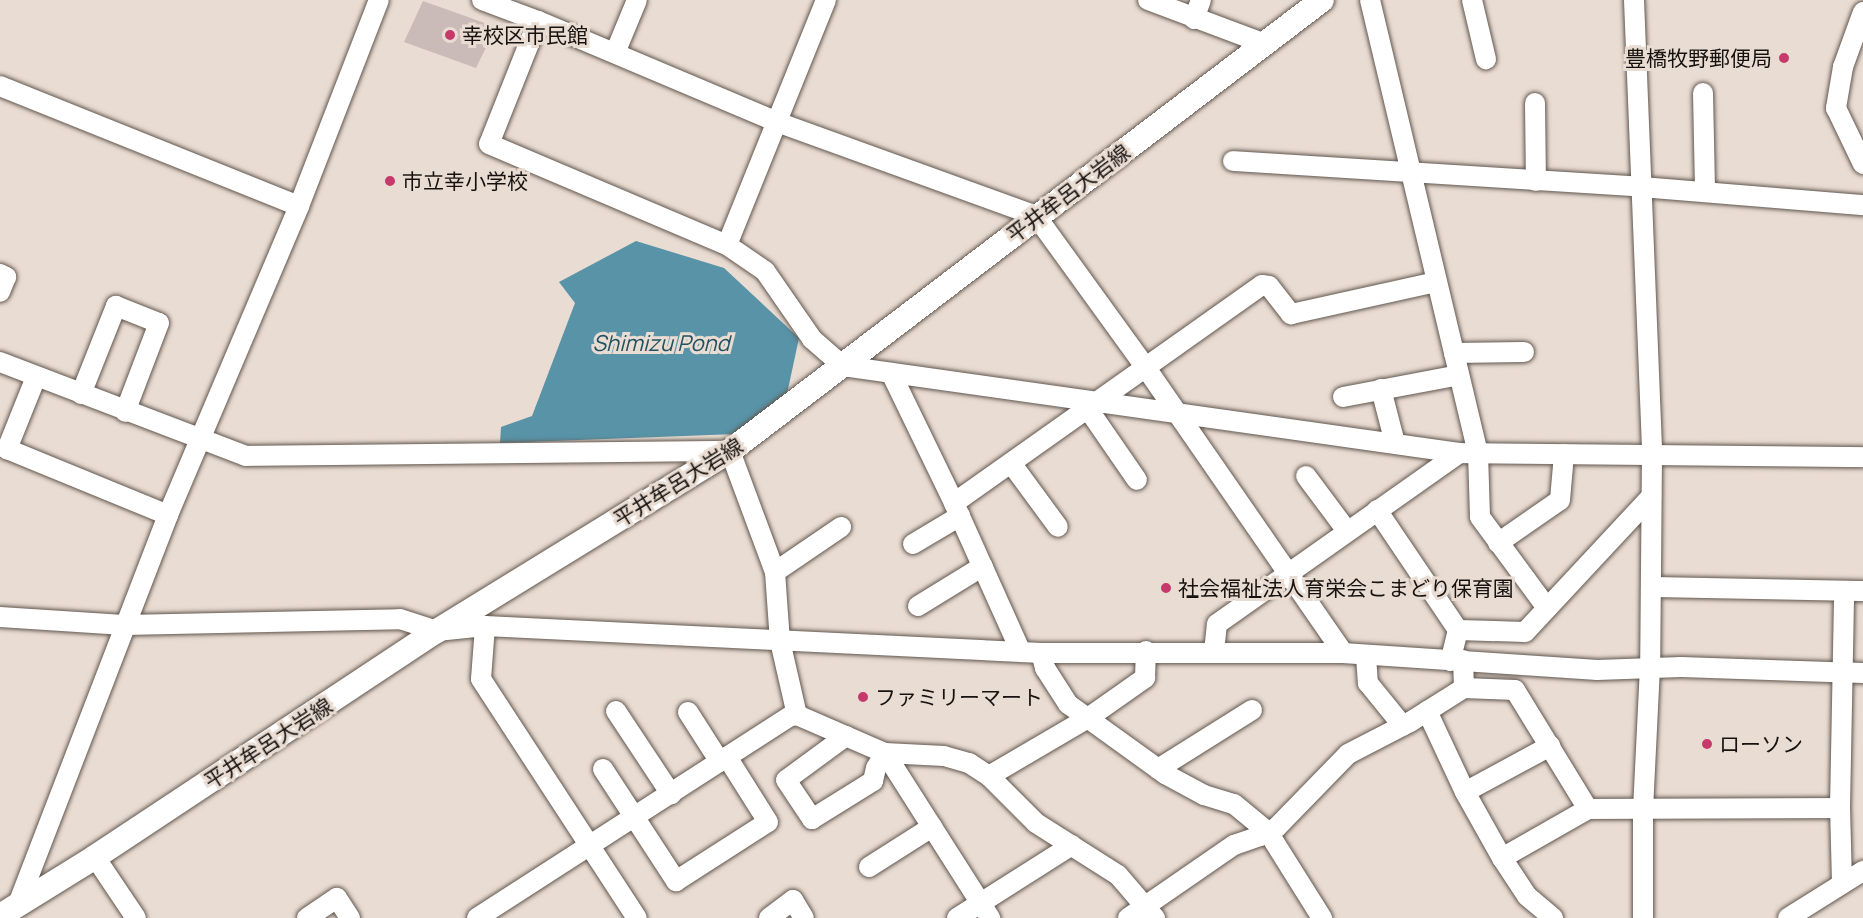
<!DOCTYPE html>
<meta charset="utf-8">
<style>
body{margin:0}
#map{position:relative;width:1863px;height:918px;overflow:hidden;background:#e9dcd2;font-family:Manrope,"Noto Sans JP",sans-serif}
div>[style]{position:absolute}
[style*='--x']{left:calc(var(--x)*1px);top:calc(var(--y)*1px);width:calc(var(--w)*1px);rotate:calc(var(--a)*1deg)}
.water>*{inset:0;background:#5893a7}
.building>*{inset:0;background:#cbbbb8}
.roads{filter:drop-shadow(0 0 2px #61564e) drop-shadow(0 0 2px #61564e)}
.minor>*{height:20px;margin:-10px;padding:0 10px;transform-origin:10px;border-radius:10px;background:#fff}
.major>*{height:24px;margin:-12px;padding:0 12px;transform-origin:12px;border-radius:12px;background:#fff}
.dots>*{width:16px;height:16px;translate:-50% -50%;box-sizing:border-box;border:3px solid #e9dcd2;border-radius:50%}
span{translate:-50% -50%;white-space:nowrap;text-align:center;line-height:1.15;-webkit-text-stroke:6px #e9dcd2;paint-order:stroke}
.poi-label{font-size:21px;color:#17120f}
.left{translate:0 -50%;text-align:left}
.right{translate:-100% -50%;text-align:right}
.street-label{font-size:21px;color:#17120f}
.water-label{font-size:22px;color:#215262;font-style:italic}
</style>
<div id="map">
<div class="water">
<i style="clip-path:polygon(636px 241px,724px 268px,799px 338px,787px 394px,736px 434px,500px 443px,501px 427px,532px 416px,575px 303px,559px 282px)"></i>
</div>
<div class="building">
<i style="clip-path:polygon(423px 1px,496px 27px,476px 68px,404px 42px)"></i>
</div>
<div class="roads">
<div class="minor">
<i style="--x:482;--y:0;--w:60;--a:20.6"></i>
<i style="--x:538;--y:21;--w:259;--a:22.9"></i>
<i style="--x:777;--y:122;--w:276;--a:19.9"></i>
<i style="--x:1036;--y:216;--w:188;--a:54.1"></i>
<i style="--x:1146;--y:368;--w:346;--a:55.3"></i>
<i style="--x:1148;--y:0;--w:125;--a:20.6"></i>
<i style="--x:1370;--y:0;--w:466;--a:76.6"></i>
<i style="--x:1478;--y:453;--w:64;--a:88.2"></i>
<i style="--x:1480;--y:517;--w:113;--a:53.6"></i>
<i style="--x:1472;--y:0;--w:61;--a:76.7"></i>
<i style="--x:1634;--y:0;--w:454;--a:87.7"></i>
<i style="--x:1652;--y:454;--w:213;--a:90.5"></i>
<i style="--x:1650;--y:667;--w:141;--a:92.8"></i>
<i style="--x:1643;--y:808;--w:110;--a:90"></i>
<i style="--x:1863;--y:12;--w:59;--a:110"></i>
<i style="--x:1843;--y:67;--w:42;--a:99.7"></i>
<i style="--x:1836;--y:108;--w:62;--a:64.3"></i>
<i style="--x:1194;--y:19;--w:20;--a:-70"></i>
<i style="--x:538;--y:21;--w:132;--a:111.7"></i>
<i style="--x:489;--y:144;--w:259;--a:23"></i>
<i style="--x:727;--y:245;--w:46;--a:34.4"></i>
<i style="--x:765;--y:271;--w:83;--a:55.3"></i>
<i style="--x:812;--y:339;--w:41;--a:41.1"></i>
<i style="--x:843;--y:366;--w:622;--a:8.04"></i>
<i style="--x:1459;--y:453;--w:404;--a:0.6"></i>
<i style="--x:615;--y:53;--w:57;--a:-67.5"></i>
<i style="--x:0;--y:86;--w:322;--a:21.9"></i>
<i style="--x:1703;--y:93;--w:99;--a:88.8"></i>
<i style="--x:1535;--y:103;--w:78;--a:89.3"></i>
<i style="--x:1233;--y:161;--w:410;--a:3.6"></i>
<i style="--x:1642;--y:187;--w:222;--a:4.7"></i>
<i style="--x:727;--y:245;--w:264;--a:-68"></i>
<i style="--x:0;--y:274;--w:7;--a:27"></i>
<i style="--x:6;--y:277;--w:16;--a:112"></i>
<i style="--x:1454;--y:353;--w:70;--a:-0.8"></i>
<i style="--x:0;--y:362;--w:263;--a:20.9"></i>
<i style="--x:246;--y:456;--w:484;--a:-0.6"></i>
<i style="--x:730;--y:451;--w:129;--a:69.6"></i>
<i style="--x:775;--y:572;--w:69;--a:85.9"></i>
<i style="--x:780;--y:641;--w:76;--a:77.1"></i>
<i style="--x:891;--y:373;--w:144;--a:64.1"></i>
<i style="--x:954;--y:503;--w:163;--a:65.8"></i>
<i style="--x:36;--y:377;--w:78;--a:111.9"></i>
<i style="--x:7;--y:449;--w:174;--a:22.3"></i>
<i style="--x:1381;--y:389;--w:56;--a:75.5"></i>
<i style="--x:81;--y:394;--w:95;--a:-68.3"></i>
<i style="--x:116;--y:306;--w:46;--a:21.6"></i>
<i style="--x:159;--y:323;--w:95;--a:110.9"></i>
<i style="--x:1343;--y:397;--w:118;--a:-10.7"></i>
<i style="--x:1088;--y:409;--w:86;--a:55.4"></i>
<i style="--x:1011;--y:463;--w:79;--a:53.7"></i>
<i style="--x:1306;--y:476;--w:69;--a:53.3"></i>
<i style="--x:954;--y:503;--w:377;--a:-35.3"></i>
<i style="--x:1262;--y:285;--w:7;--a:8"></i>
<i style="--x:1269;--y:286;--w:36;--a:52"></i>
<i style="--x:1291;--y:314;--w:149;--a:-12.4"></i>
<i style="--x:1377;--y:510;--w:145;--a:56"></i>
<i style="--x:1458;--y:630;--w:32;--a:104"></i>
<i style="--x:1498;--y:543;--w:75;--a:-34.7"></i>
<i style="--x:1560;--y:500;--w:46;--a:-85"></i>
<i style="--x:913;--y:544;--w:55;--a:-30.8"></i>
<i style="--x:775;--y:572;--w:80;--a:-34.3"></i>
<i style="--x:1651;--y:587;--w:212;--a:1.1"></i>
<i style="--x:918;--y:606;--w:76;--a:-31.6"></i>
<i style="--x:0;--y:617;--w:124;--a:3.7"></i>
<i style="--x:124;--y:625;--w:276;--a:-1.2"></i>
<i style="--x:400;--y:619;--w:39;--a:18"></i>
<i style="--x:437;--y:631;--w:48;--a:-5.9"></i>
<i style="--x:485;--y:626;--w:557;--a:2.78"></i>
<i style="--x:1041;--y:653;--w:302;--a:0"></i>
<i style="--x:1343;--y:653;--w:255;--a:3.8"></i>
<i style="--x:1597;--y:670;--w:84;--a:-2"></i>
<i style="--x:1681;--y:667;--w:182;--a:1.9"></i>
<i style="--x:485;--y:626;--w:53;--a:94.3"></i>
<i style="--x:481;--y:679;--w:285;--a:56.9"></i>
<i style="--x:1458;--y:630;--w:67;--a:1.7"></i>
<i style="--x:1525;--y:632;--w:185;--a:-47"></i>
<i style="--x:1214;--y:652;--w:28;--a:-84"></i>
<i style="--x:1217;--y:624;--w:296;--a:-35.2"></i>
<i style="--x:1041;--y:653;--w:16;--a:75"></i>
<i style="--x:1045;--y:668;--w:43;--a:57.4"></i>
<i style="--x:1068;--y:704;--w:120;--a:35.8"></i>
<i style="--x:1165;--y:774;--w:44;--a:28.3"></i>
<i style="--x:1204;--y:795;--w:31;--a:17"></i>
<i style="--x:1234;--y:804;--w:44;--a:39.5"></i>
<i style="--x:1268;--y:832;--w:102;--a:57.9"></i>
<i style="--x:1366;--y:656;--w:27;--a:86"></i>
<i style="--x:1368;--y:683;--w:55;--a:50.9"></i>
<i style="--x:1464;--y:688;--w:51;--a:2.2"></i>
<i style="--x:1515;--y:690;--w:140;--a:58.5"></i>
<i style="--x:616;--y:711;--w:100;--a:56.5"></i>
<i style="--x:1427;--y:711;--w:89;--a:64.9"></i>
<i style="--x:1465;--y:792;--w:76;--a:60.7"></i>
<i style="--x:1502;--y:858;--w:45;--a:56.7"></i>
<i style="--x:1527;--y:896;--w:34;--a:40"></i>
<i style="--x:688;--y:712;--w:59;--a:57.4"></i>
<i style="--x:846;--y:736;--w:74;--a:143.7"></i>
<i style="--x:786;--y:780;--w:47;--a:56.3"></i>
<i style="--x:812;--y:819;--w:72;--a:-31.9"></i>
<i style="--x:873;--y:781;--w:13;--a:-77"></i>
<i style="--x:876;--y:768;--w:17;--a:-59"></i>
<i style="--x:885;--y:753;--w:196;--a:57.5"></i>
<i style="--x:603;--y:769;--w:134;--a:56.9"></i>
<i style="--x:676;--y:881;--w:109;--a:-32.7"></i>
<i style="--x:768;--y:822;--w:77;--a:-122.2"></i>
<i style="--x:1158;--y:769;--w:111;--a:-32.1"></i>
<i style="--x:989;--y:776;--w:115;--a:-30.4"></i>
<i style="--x:1088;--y:718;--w:70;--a:-35.1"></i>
<i style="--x:1145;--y:678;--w:27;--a:-88"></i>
<i style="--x:1465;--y:792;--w:97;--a:-28.4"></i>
<i style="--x:95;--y:857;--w:73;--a:56.1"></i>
<i style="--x:1502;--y:858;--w:99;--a:-29.7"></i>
<i style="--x:1588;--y:809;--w:252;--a:-0.2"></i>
<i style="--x:869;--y:867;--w:75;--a:-32.4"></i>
<i style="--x:1842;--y:883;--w:75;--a:-91.5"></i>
<i style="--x:1840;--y:808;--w:216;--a:-88.9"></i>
<i style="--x:18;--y:904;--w:417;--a:-68.9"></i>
<i style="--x:168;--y:515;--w:336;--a:-67"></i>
<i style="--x:299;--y:206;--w:221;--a:-68.8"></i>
<i style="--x:307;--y:918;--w:36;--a:-34"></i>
<i style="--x:337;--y:898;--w:24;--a:57"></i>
<i style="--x:477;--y:918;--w:373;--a:-32.8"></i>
<i style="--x:791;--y:716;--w:6;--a:-9"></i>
<i style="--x:797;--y:715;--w:96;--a:23.4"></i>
<i style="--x:885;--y:753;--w:59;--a:2.9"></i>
<i style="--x:944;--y:756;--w:26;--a:16"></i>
<i style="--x:969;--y:763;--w:24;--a:33"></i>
<i style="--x:989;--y:776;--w:66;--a:45"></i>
<i style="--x:1036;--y:823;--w:97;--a:32.4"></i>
<i style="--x:1118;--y:875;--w:57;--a:49.3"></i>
<i style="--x:769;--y:918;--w:30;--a:-37"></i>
<i style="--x:793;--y:900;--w:21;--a:59"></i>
<i style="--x:957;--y:918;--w:136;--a:-32.4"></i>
<i style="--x:1128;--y:918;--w:129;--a:-34.6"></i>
<i style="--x:1234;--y:845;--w:28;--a:-19"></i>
<i style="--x:1260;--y:836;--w:18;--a:-27"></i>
<i style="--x:1276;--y:828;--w:103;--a:-45.8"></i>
<i style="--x:1348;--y:754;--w:70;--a:-27.3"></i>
<i style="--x:1410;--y:722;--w:64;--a:-32.2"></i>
<i style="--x:1464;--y:688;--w:28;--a:-92"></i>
<i style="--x:1788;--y:918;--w:89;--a:-32.1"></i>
</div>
<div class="major">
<i style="--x:0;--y:916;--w:112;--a:-31.8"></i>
<i style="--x:95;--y:857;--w:410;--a:-33.5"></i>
<i style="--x:437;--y:631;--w:344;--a:-31.6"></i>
<i style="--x:730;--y:451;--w:744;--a:-37.3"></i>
</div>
</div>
<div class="dots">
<i style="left:450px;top:35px;background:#c63a6b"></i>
<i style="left:1784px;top:58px;background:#c63a6b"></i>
<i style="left:390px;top:181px;background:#c63a6b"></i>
<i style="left:1166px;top:588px;background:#c63a6b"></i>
<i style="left:863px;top:697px;background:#c63a6b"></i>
<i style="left:1707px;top:744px;background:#c63a6b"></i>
</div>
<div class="poi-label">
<span class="left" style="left:462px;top:35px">幸校区市民館</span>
<span class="right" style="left:1772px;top:58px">豊橋牧野郵便局</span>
<span class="left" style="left:402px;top:181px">市立幸小学校</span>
<span class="left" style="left:1178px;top:588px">社会福祉法人育栄会こまどり保育園</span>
<span class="left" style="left:875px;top:697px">ファミリーマート</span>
<span class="left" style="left:1719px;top:744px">ローソン</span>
</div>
<div class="street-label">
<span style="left:1068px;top:193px;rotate:-37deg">平井牟呂大岩線</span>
<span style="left:678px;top:482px;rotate:-32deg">平井牟呂大岩線</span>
<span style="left:268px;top:743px;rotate:-33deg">平井牟呂大岩線</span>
</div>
<div class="water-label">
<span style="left:661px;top:344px">Shimizu Pond</span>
</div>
</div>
